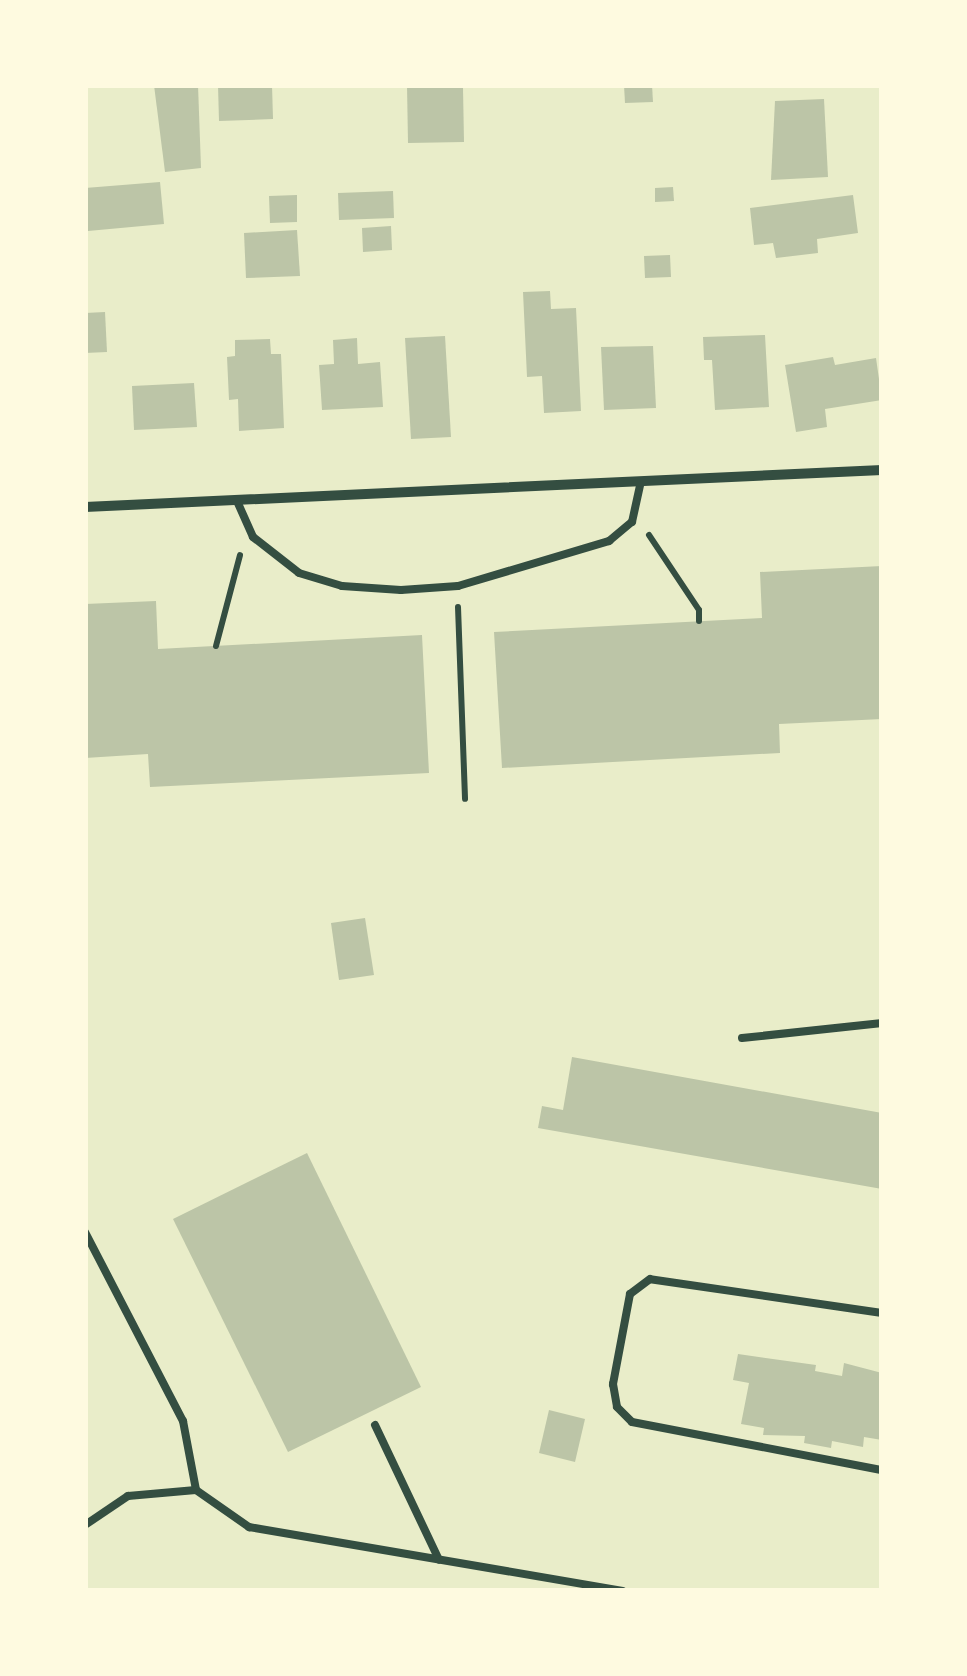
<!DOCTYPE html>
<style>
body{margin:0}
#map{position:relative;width:967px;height:1676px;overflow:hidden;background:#e9edc9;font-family:"Archivo Narrow",sans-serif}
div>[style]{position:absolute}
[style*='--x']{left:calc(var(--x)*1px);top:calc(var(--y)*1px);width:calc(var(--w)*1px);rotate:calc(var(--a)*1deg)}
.building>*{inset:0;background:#bcc5a7}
.path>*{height:6px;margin:-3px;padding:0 3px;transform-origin:3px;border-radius:3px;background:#344e41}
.service>*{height:8px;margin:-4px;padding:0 4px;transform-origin:4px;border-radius:4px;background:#344e41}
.minor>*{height:10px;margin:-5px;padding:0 5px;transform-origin:5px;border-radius:5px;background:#344e41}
span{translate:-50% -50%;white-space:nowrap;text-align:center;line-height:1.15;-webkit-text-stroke:8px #fefae0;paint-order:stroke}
.frame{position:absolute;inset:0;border:88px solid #fefae0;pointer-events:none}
</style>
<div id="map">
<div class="building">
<i style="clip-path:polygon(154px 85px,198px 85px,201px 168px,165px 172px)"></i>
<i style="clip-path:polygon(218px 85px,272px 85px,273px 119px,219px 121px)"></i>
<i style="clip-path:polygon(407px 85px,463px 88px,464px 142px,408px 143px)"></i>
<i style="clip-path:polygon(624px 85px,652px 85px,653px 102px,625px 103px)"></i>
<i style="clip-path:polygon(824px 99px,828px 177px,771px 180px,775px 101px)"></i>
<i style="clip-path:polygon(160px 182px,164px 224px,88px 231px,85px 188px)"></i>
<i style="clip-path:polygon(673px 187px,674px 201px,655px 202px,655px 188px)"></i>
<i style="clip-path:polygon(393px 191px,394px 218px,339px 220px,338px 193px)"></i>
<i style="clip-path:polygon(297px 195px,297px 222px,270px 223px,269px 196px)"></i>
<i style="clip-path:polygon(853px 195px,858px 233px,817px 239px,818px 253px,776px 258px,773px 243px,754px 245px,750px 208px)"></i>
<i style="clip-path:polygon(391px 226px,392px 250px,363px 252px,362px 228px)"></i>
<i style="clip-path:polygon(297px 230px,300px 276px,246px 278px,244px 233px)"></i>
<i style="clip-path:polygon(670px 255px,671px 277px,645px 278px,644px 256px)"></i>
<i style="clip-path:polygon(550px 291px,551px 309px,576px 308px,581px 411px,544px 413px,542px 376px,527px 377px,523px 292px)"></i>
<i style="clip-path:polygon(105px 312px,107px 352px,85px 353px,85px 313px)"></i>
<i style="clip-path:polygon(765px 335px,769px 407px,715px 410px,712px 360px,704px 360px,703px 337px)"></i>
<i style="clip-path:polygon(445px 336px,451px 437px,411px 439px,405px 338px)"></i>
<i style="clip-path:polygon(357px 338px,358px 364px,380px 362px,383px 407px,322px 410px,319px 365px,334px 364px,333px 340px)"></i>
<i style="clip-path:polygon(270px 339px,271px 354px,281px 354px,284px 428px,239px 431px,238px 399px,229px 400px,227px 357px,235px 356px,235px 340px)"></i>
<i style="clip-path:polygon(653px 346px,656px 408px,604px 410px,601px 347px)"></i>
<i style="clip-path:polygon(833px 357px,835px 365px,876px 358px,882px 400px,825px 409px,827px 427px,796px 432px,785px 365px)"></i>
<i style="clip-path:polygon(194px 383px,197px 427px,134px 430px,132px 386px)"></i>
<i style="clip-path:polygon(882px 566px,882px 719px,779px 724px,780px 753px,502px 768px,494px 632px,762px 618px,760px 572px)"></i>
<i style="clip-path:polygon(156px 601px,158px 649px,422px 635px,429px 773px,150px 787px,148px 754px,85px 758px,85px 604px)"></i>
<i style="clip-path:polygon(365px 918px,374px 975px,339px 980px,331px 923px)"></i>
<i style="clip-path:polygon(572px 1057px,882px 1113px,882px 1189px,538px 1128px,542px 1106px,563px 1110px)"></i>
<i style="clip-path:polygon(307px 1153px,421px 1387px,288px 1452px,173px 1219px)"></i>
<i style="clip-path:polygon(738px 1354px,816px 1365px,815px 1371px,842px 1376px,844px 1363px,882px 1373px,882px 1440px,864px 1437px,863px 1447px,832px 1441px,831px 1448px,804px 1443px,805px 1436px,763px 1435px,764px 1428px,741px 1424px,749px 1383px,733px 1380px)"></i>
<i style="clip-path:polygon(549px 1410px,585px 1419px,575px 1462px,539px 1453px)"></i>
</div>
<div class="path">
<i style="--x:649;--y:535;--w:90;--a:56.3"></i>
<i style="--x:699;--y:610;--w:11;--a:90"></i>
<i style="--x:458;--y:607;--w:192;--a:87.9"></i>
<i style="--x:216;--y:646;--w:94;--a:-75.2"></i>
</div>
<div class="service">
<i style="--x:237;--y:501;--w:39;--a:66"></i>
<i style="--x:253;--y:537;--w:58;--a:38"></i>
<i style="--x:299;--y:573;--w:45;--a:16.8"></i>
<i style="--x:342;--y:586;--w:59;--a:3.9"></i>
<i style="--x:401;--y:590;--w:57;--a:-4"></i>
<i style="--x:458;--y:586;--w:158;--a:-16.6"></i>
<i style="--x:609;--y:541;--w:30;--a:-40"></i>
<i style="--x:632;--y:522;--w:42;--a:-77.6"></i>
<i style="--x:742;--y:1038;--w:141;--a:-6.1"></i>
<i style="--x:85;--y:1232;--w:213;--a:62.6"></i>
<i style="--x:183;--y:1421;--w:70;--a:79.3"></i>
<i style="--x:882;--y:1313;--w:234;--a:-171.7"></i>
<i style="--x:650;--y:1279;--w:25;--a:143"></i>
<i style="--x:630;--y:1294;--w:92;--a:100.7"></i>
<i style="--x:613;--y:1384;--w:23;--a:80"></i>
<i style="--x:617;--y:1407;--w:21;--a:45"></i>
<i style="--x:632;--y:1422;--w:255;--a:10.9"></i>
<i style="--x:375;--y:1425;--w:149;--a:64.6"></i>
<i style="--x:85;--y:1525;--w:52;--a:-34"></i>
<i style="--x:128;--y:1496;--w:68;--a:-5"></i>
<i style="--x:196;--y:1490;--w:65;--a:34.9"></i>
<i style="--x:249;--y:1527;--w:379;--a:9.7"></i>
</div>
<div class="minor">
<i style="--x:85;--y:507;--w:798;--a:-2.66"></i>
</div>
<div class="frame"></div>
</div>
